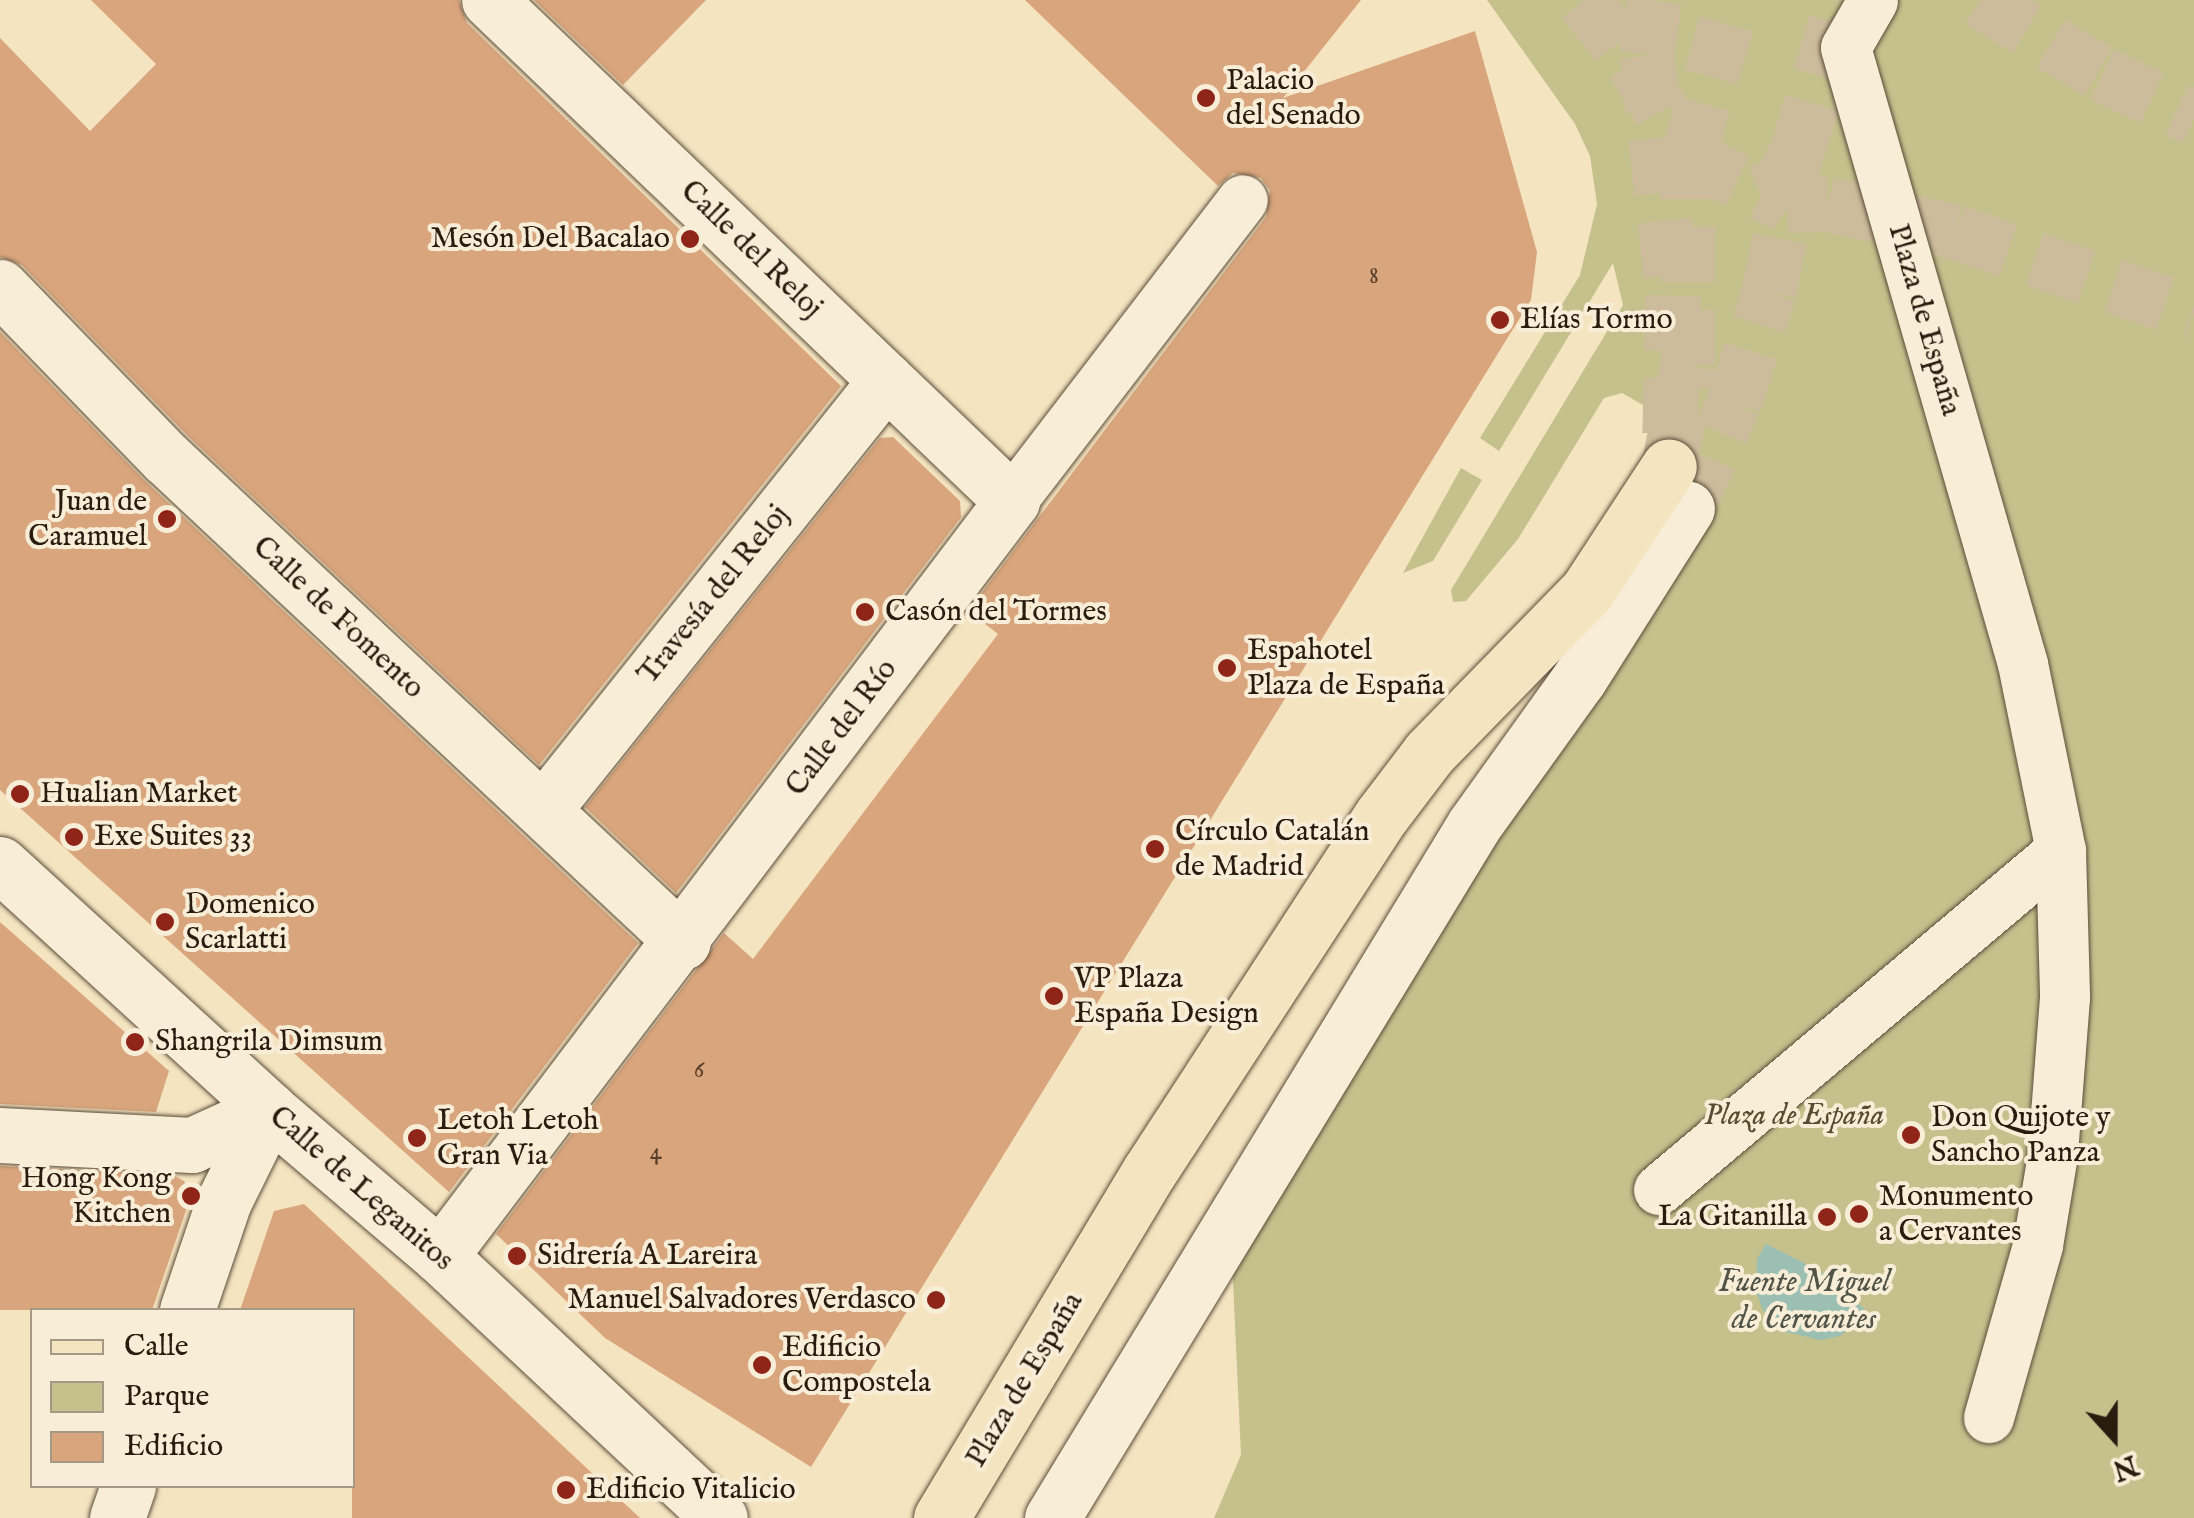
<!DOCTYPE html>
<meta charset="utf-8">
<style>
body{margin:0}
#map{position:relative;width:2194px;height:1518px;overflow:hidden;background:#f5e4c0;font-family:"IM FELL English",serif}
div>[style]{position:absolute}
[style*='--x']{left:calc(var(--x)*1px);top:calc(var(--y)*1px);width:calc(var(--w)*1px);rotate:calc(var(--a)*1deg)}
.green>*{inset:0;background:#c4c18d}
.water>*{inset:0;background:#9cbfb3}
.building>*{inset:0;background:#d9a57d}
.minor-tunnel>*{height:55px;margin-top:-27.5px;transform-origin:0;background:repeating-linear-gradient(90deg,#ccbc9c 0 55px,transparent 0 83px)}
.secondary-tunnel>*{height:55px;margin-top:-27.5px;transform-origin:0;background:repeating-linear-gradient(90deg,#ccbc9c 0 55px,transparent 0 83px)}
.primary-tunnel>*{height:55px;margin-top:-27.5px;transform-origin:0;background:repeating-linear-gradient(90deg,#ccbc9c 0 55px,transparent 0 83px)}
.roads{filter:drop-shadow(0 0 2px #5c4d3a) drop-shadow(0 0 2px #5c4d3a)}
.pedestrian>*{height:50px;margin:-25px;padding:0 25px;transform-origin:25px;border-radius:25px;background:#f8edd6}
.minor>*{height:55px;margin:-27.5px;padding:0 27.5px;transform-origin:27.5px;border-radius:27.5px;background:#f8edd6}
.primary>*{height:55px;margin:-27.5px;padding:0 27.5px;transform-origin:27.5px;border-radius:27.5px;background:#f5e4c0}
.dots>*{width:28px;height:28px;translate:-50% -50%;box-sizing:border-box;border:5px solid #f8edd6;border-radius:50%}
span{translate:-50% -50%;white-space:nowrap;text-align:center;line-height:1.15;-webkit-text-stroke:8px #f8edd6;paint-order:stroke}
.number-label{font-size:25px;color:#553e2a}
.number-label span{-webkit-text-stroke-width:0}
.poi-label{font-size:30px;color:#291b0e}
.left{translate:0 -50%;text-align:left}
.right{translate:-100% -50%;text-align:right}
.street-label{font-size:30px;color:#291b0e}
.park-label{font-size:30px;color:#584d34;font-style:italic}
.water-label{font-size:32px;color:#515448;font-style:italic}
.legend{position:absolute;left:30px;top:1308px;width:325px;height:180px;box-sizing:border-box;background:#f8edd6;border:2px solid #a59986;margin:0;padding:12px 18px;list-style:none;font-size:30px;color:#291b0e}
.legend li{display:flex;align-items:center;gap:20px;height:50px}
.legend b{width:50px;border:2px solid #a59986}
.north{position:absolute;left:2064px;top:1388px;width:100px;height:100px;-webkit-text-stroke:8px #f8edd6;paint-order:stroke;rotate:159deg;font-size:28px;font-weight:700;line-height:40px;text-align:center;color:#291b0e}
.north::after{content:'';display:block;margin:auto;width:35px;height:45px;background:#291b0e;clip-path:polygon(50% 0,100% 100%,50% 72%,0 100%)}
</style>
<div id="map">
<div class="green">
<i style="clip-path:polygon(1487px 0,2194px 0,2194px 1518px,1214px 1518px,1241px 1455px,1232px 1259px,1669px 466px,1643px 405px,1622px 393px,1604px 398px,1518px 539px,1466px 601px,1453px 602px,1451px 590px,1623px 305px,1613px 263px,1499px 451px,1480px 438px,1580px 275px,1597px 204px,1590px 156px,1575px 124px)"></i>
<i style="clip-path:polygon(1461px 468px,1482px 480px,1433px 561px,1403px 573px)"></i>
</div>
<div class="water">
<i style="clip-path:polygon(1766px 1244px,1820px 1271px,1869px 1313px,1840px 1336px,1821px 1340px,1786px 1332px,1763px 1310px,1756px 1291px,1757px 1259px)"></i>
</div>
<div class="building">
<i style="clip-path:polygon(91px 0,459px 0,467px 23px,841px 386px,539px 765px,188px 436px,22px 265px,0 257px,0 38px,90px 131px,156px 64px)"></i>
<i style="clip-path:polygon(534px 0,706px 0,623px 85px)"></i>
<i style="clip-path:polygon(1025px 0,1361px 0,1283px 98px,1475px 31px,1537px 252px,1531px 300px,811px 1467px,605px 1338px,496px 1234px,724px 933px,753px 959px,998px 634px,968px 611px,1266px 217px,1270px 190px,1261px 178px,1233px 173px,1218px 186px)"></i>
<i style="clip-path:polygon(0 332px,145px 481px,638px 943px,449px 1192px,0 790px)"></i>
<i style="clip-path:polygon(893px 437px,960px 501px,961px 517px,676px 893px,585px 807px,880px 438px)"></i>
<i style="clip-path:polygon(0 922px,169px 1071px,156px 1112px,0 1104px)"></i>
<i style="clip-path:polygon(0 1166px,173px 1175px,184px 1181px,191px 1196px,152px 1310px,0 1310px)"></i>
<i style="clip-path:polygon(304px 1204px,405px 1298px,640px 1518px,352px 1518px,352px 1310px,240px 1310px,274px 1211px)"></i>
</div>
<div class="minor-tunnel">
<i style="--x:1687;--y:508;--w:115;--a:-65.9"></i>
<i style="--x:1734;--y:403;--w:116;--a:-72.5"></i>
<i style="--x:1769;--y:292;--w:140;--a:-78.9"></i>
</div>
<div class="secondary-tunnel">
<i style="--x:1583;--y:0;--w:81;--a:51"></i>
<i style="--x:1634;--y:63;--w:108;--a:59.9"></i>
<i style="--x:1688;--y:156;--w:110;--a:26.3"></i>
<i style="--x:1787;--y:205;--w:41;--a:-1.4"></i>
<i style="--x:1828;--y:204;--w:131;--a:12.3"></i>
<i style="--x:1956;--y:232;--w:251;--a:18.8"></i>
<i style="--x:1654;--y:0;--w:55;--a:97.3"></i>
<i style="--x:1647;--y:55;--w:241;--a:83.8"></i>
<i style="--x:1673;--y:295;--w:171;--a:91.3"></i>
<i style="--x:1760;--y:192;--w:21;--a:-25"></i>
<i style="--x:1779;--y:183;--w:33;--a:-59"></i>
</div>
<div class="primary-tunnel">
<i style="--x:1980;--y:0;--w:143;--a:31.2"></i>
<i style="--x:2102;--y:74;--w:102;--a:25.1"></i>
<i style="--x:1796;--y:155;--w:162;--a:-73.1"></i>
<i style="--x:1669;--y:466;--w:103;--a:-79.3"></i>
<i style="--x:1688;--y:365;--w:209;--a:-90"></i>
<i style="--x:1688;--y:156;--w:162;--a:-73.9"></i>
</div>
<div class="roads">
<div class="pedestrian">
<i style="--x:1873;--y:1;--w:54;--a:119.9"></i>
<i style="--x:1846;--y:48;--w:641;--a:73.97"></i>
<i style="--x:2023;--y:664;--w:191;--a:78.5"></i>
<i style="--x:2061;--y:851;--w:147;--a:88.4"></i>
<i style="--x:2065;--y:998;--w:157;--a:94.4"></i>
<i style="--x:2053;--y:1155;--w:92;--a:99.4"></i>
<i style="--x:2038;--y:1246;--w:179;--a:105.9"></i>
<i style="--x:1012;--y:501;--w:379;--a:-52.5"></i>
<i style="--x:1659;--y:1190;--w:526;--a:-40.14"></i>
</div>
<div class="minor">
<i style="--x:0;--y:287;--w:238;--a:45.9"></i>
<i style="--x:166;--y:458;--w:708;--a:43.11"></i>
<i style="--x:543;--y:810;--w:550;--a:-51.42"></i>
<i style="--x:0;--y:864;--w:365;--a:42.4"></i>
<i style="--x:269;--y:1110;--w:225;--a:40.5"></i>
<i style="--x:440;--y:1256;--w:383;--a:43.1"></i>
<i style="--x:0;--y:1135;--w:192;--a:3"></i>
<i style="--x:192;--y:1145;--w:85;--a:-24.4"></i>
<i style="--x:440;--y:1256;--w:947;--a:-52.85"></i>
<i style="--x:1012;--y:501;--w:724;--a:-136.23"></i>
<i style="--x:187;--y:1310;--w:115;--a:-71.3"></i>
<i style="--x:224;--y:1201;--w:102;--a:-63.7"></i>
<i style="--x:117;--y:1518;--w:34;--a:-71"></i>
<i style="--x:1052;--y:1518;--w:811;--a:-58.66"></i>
<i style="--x:1474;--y:825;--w:180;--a:-54.3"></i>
<i style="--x:1579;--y:679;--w:202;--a:-57.7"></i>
</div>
<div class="primary">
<i style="--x:941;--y:1518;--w:404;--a:-59"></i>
<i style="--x:1149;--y:1172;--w:426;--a:-56.9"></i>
<i style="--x:1382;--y:815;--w:78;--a:-52.8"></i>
<i style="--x:1429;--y:753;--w:226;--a:-45.7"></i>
<i style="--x:1587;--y:591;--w:149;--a:-56.7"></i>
</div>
</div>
<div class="dots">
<i style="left:1206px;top:98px;background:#8f2418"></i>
<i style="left:690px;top:239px;background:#8f2418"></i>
<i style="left:1500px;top:320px;background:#8f2418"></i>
<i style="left:167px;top:519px;background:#8f2418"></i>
<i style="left:865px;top:612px;background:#8f2418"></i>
<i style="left:1227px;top:668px;background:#8f2418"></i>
<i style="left:20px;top:794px;background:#8f2418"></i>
<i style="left:74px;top:837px;background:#8f2418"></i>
<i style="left:1155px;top:849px;background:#8f2418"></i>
<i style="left:165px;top:922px;background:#8f2418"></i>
<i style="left:1054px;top:996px;background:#8f2418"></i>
<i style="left:135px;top:1042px;background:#8f2418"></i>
<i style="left:1911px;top:1135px;background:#8f2418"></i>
<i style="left:417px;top:1138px;background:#8f2418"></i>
<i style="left:191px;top:1196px;background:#8f2418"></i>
<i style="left:1859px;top:1214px;background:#8f2418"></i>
<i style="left:1827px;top:1217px;background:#8f2418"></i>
<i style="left:517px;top:1256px;background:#8f2418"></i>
<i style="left:936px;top:1300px;background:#8f2418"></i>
<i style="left:762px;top:1365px;background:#8f2418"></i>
<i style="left:566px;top:1490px;background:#8f2418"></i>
</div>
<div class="number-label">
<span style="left:1374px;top:276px">8</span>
<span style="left:699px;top:1070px">6</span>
<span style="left:656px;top:1152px">4</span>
</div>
<div class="poi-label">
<span class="left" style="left:1226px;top:98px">Palacio<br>del Senado</span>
<span class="right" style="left:670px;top:239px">Mesón Del Bacalao</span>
<span class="left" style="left:1520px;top:320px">Elías Tormo</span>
<span class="right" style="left:147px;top:519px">Juan de<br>Caramuel</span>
<span class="left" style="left:885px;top:612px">Casón del Tormes</span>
<span class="left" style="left:1247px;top:668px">Espahotel<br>Plaza de España</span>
<span class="left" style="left:40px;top:794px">Hualian Market</span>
<span class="left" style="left:1175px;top:849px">Círculo Catalán<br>de Madrid</span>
<span class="left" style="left:94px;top:837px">Exe Suites 33</span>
<span class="left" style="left:185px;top:922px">Domenico<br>Scarlatti</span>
<span class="left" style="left:1074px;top:996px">VP Plaza<br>España Design</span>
<span class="left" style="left:155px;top:1042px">Shangrila Dimsum</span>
<span class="left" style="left:1931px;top:1135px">Don Quijote y<br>Sancho Panza</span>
<span class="left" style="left:437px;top:1138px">Letoh Letoh<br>Gran Via</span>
<span class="right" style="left:171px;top:1196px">Hong Kong<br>Kitchen</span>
<span class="left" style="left:1879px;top:1214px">Monumento<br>a Cervantes</span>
<span class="right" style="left:1807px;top:1217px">La Gitanilla</span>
<span class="left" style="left:537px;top:1256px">Sidrería A Lareira</span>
<span class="right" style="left:916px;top:1300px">Manuel Salvadores Verdasco</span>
<span class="left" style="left:782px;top:1365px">Edificio<br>Compostela</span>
<span class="left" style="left:586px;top:1490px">Edificio Vitalicio</span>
</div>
<div class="street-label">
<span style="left:751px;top:250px;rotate:44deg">Calle del Reloj</span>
<span style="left:1924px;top:320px;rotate:74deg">Plaza de España</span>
<span style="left:714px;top:595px;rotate:-51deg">Travesía del Reloj</span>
<span style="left:338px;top:618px;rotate:43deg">Calle de Fomento</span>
<span style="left:842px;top:728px;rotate:-53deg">Calle del Río</span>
<span style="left:361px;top:1189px;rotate:41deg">Calle de Leganitos</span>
<span style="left:1025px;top:1380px;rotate:-59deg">Plaza de España</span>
</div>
<div class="park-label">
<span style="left:1794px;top:1116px">Plaza de España</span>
</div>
<div class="water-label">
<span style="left:1804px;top:1302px">Fuente Miguel<br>de Cervantes</span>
</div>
<ul class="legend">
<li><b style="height:12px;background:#f5e4c0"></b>Calle</li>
<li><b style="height:28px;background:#c4c18d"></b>Parque</li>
<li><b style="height:28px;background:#d9a57d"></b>Edificio</li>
</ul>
<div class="north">N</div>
</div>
